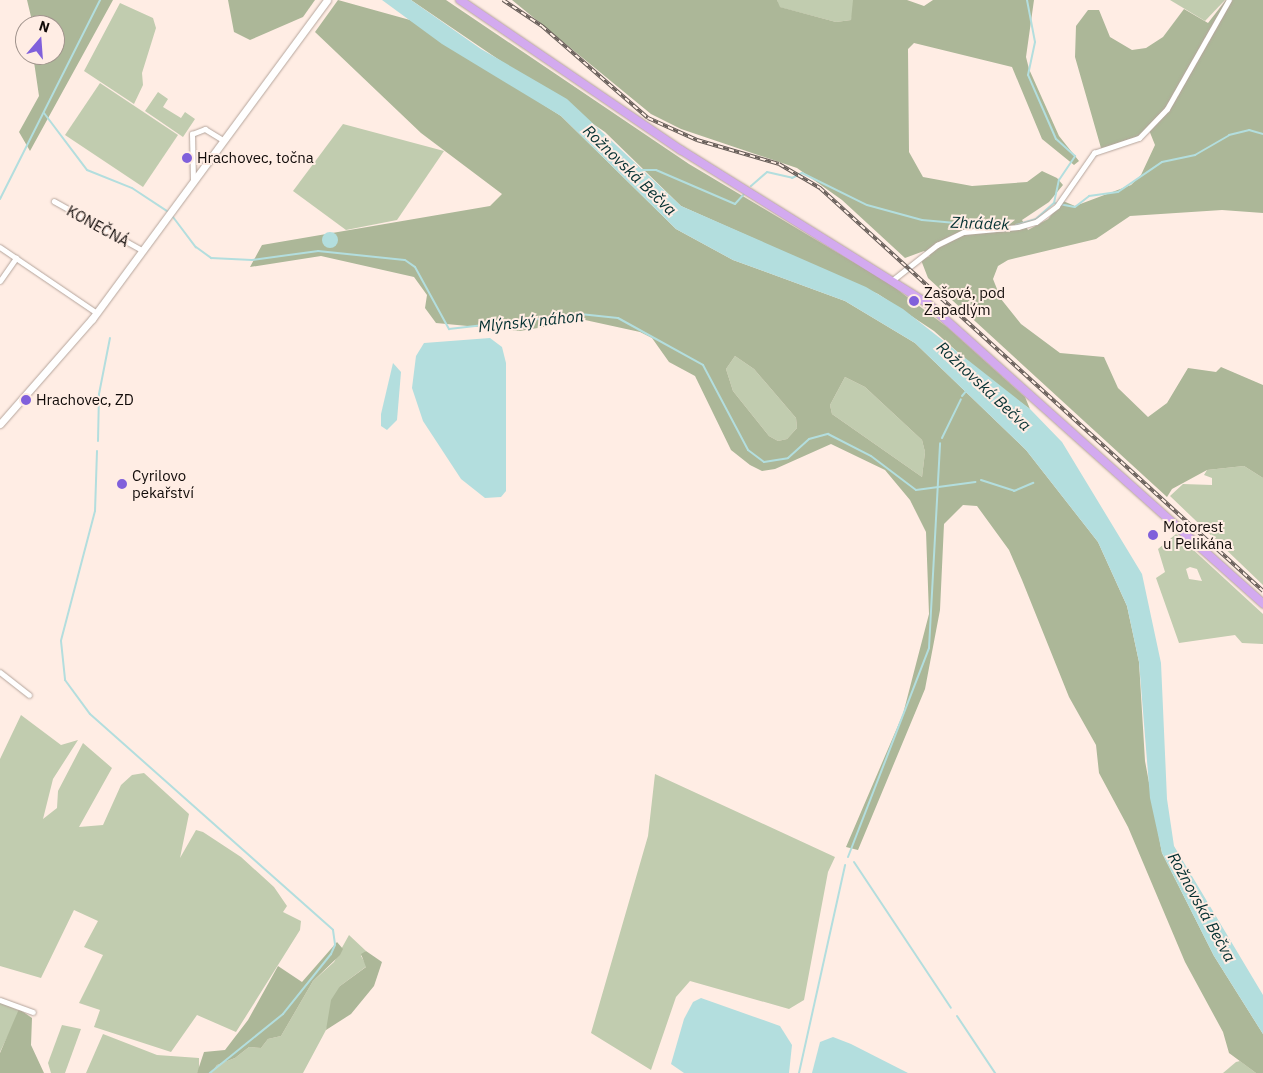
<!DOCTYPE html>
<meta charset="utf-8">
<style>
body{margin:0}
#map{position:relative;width:1263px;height:1073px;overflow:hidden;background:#ffede4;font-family:"IBM Plex Sans",sans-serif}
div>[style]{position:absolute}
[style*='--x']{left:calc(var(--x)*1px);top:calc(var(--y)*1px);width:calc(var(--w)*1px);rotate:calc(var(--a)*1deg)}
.green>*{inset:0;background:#c1ccaf}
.forest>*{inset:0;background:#acb798}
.water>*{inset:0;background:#b3dede}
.round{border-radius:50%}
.stream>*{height:2px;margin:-1px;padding:0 1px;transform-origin:1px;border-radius:1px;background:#b3dede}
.roads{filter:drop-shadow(0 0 1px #b5a59c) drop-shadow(0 0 1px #b5a59c)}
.street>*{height:4.5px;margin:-2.25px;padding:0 2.25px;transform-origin:2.25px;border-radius:2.25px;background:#fff}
.secondary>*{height:7px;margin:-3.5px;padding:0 3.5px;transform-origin:3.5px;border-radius:3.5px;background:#fff}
.primary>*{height:8px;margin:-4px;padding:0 4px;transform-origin:4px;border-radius:4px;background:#d3aaef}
.rail>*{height:4px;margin-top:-2px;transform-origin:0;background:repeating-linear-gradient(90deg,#ffede4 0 5.5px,#675d58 0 11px);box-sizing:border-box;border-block:1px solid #675d58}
.dots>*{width:14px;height:14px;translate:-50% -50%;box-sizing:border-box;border:2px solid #ffede4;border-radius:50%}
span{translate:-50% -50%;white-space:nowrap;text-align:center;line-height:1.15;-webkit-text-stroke:4px #ffede4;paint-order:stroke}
.poi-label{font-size:15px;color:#110b09}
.left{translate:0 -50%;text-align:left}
.street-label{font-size:15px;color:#110b09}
.water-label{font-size:16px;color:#043031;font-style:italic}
.north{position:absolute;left:15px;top:15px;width:50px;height:50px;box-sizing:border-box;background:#ffede4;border:1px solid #a0938c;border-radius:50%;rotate:18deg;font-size:14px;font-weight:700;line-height:20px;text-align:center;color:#110b09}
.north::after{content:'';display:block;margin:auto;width:18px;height:22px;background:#8060db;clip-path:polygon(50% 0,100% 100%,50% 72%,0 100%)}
</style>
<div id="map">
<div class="green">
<i style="clip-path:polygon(777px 0,853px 0,854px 9px,851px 20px,836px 22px,779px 7px)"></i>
<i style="clip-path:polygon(1170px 0,1225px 0,1205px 21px)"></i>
<i style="clip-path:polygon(120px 3px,153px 18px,156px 28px,142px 73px,143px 85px,134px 104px,84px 71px)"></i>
<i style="clip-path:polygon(100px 83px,178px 135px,143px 187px,65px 135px)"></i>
<i style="clip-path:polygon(158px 92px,168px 99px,163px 107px,181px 118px,185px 112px,195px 119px,183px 137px,145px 111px)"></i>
<i style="clip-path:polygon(343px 124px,444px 151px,397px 220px,346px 230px,293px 191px)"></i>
<i style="clip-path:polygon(735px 356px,754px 369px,796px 418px,797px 428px,787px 439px,778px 441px,769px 436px,733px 391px,726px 369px)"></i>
<i style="clip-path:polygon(845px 377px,865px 387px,922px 440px,925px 452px,922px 477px,832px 414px,830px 405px)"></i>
<i style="clip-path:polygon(1244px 466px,1263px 478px,1263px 585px,1170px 496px,1183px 484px,1212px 485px,1212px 478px,1204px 475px,1207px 470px)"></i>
<i style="clip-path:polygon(evenodd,1176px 534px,1263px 614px,1263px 644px,1242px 643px,1235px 635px,1179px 643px,1156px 578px,1165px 572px,1158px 549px,1176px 534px,1190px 567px,1197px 569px,1202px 581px,1189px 579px,1186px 569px,1190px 567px)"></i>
<i style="clip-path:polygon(21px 715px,61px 745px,78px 740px,53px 779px,43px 819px,57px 808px,58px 791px,83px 743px,112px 768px,79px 827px,103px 825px,121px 785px,132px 775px,144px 773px,189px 814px,180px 858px,196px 830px,203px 832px,241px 857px,274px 887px,287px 906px,283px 912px,301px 921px,300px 930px,236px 1032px,197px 1015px,171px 1052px,94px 1027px,100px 1010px,79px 1003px,103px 955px,84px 947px,98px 921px,74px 910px,41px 978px,0 966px,0 759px)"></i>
<i style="clip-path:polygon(655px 774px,835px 857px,828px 872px,804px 1000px,789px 1009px,690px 981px,676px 997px,651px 1070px,591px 1033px,648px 836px)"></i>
<i style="clip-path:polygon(349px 935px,366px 951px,361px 956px,367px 966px,340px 986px,326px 1030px,303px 1073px,211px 1073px,217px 1065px,235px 1058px,249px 1047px,261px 1048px,268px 1039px,281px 1036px,313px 981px,334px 962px)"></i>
<i style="clip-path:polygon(0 1002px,20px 1011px,0 1052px)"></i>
<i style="clip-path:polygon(62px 1025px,81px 1029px,65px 1073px,51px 1073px,48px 1063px)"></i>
<i style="clip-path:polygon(103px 1034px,157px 1055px,199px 1058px,199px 1069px,197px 1073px,86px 1073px)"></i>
<i style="clip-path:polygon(1240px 1061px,1256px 1073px,1223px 1073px,1236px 1062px)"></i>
</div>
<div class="forest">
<i style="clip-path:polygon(27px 0,113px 0,30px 151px,19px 132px,39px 96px,33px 55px,55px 55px,55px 25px,33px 25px)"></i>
<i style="clip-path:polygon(228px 0,315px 0,303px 17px,250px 40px,234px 32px)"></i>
<i style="clip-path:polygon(evenodd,338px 0,410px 20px,561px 116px,676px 229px,733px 260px,845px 301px,915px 343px,1026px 450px,1098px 542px,1127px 606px,1139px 662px,1145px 761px,1162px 853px,1214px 956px,1263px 1034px,1263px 1073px,1256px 1073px,1229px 1053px,1223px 1032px,1185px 962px,1128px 827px,1099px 773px,1096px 745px,1069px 697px,1022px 580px,1009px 550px,977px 506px,963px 505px,944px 524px,940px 610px,925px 689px,858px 850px,846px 847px,903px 714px,929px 614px,926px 532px,910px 500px,885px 470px,831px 444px,775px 469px,762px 471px,750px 465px,731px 450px,695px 376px,669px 362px,652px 338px,640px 332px,585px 320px,520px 331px,436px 323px,425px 308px,427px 295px,414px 277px,321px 256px,250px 267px,262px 245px,490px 206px,502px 194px,421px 133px,315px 32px,338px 0,735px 356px,754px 369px,796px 418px,797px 428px,787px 439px,778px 441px,769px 436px,733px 391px,726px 369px,735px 356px,338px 0,845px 377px,865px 387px,922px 440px,925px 452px,922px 477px,832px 414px,830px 405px,845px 377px)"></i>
<i style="clip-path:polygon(411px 0,446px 0,689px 164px,890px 284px,947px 327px,1025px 397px,1030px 409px,988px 379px,934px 331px,878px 294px,681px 206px,605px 132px)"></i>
<i style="clip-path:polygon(512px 0,777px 0,780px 7px,836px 22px,851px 20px,853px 0,907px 0,924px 6px,933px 0,1034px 0,1026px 57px,1029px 69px,1059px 136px,1079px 161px,1074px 165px,1042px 139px,1012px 67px,914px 43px,908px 49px,909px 152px,923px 177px,972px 186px,1027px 182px,1042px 171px,1057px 178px,1063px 185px,1049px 202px,1022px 220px,1028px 230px,1048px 219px,1063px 201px,1075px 206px,1131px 185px,1141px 175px,1155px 145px,1149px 130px,1122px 145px,1101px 148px,1075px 57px,1076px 26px,1088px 10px,1099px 10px,1110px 37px,1132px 50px,1146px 48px,1163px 37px,1184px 9px,1208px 23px,1226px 0,1263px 0,1263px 213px,1222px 210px,1130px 216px,1096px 239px,1008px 260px,998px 266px,993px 279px,1001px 299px,1021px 324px,1060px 353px,1104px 357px,1118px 388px,1148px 417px,1167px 403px,1188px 368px,1216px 372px,1221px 367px,1263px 385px,1263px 478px,1244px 466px,1207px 470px,1172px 489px,1167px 497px,928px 278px,921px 260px,930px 256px,924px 251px,905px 258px,842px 200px,797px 168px,681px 129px,651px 114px)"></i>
<i style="clip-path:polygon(337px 942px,343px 949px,340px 955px,313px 981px,281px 1036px,268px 1039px,261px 1048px,249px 1047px,235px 1058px,217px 1065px,211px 1073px,197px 1073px,204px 1052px,225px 1050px,248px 1020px,278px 966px,302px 982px)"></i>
<i style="clip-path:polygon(366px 951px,382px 962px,374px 986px,351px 1014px,326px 1030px,331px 1000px,340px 986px,366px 967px,361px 954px)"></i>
<i style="clip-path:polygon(19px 1009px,32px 1018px,31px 1045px,44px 1073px,0 1073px,0 1053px)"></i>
</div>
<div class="water">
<i style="clip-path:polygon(382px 0,411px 0,481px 49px,567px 99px,681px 206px,866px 287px,903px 309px,1030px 409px,1062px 442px,1142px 574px,1161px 663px,1167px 799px,1174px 846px,1263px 995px,1263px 1034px,1214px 956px,1162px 853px,1150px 798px,1139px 662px,1127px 606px,1098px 542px,1026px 450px,915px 343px,845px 301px,733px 260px,676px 229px,561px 116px,442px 44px)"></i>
<i class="round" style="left:322px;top:232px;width:16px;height:16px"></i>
<i style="clip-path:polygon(490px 338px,502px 347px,506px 363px,506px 491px,501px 497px,485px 498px,461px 479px,423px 421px,412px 388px,416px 356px,424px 343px)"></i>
<i style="clip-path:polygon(393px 363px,401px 372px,397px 420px,387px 430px,381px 426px,381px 414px)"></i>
<i style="clip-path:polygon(701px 998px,780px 1026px,792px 1045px,789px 1073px,684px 1073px,671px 1064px,684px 1019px,693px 1002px)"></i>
<i style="clip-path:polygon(833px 1037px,851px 1044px,908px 1073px,812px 1073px,820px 1042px)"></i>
</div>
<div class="stream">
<i style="--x:44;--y:113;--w:71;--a:53"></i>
<i style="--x:87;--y:170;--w:48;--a:21.8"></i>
<i style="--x:132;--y:188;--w:42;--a:33.3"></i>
<i style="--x:638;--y:170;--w:18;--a:0"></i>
<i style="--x:656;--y:170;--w:86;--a:23.3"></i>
<i style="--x:735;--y:204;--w:13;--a:-48"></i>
<i style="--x:751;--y:186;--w:21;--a:-41"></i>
<i style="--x:767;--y:172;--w:26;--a:13"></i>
<i style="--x:792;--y:178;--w:11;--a:-27"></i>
<i style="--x:802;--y:173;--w:72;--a:26.2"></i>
<i style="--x:867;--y:205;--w:57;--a:15.3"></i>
<i style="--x:922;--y:220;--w:79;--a:5.1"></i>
<i style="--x:0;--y:199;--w:223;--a:-63.3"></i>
<i style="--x:1054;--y:203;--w:21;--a:11"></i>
<i style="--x:1075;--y:207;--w:18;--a:-38"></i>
<i style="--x:1089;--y:196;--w:29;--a:-8"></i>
<i style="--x:1118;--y:192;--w:53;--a:-34.3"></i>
<i style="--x:1162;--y:162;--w:34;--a:-12"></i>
<i style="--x:1195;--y:155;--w:39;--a:-30"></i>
<i style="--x:1229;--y:135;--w:21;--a:-14"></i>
<i style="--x:1249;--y:130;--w:15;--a:16"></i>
<i style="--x:173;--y:217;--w:38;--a:53"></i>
<i style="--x:196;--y:247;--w:19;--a:36"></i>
<i style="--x:211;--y:258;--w:41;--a:2.8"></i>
<i style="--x:252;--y:260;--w:67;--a:-7.8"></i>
<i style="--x:318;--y:251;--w:87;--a:5.9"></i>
<i style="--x:405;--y:260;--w:12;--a:35"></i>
<i style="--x:415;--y:267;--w:71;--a:61.3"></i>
<i style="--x:449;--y:329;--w:132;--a:-6.5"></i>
<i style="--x:580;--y:314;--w:38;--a:6"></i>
<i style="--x:618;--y:318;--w:97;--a:28.9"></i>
<i style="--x:703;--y:365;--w:96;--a:62.1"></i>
<i style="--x:748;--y:450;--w:20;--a:37"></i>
<i style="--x:764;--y:462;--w:24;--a:-9"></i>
<i style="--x:788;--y:458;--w:28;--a:-42"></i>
<i style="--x:809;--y:439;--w:20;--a:-15"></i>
<i style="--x:828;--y:434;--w:48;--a:27.1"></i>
<i style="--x:871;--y:456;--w:56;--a:37.1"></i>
<i style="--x:916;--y:490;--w:60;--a:-7.7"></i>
<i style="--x:1016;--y:225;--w:21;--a:-17"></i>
<i style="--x:1036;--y:219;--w:24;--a:-42"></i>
<i style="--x:1054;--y:203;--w:24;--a:-78"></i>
<i style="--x:1059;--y:180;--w:29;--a:-56"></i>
<i style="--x:1075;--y:156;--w:25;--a:-138"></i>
<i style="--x:1056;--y:139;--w:70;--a:-113.6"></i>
<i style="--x:1028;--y:75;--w:34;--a:-78"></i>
<i style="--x:1035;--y:42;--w:43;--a:-100.8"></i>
<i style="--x:962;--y:396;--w:8;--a:-50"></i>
<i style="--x:942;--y:438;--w:43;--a:-64"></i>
<i style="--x:98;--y:441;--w:47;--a:-88.8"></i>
<i style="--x:99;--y:394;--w:57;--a:-78.9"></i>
<i style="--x:97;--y:451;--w:60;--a:91.9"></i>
<i style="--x:95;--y:511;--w:134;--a:104.7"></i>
<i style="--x:61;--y:641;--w:39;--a:84"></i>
<i style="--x:65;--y:680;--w:42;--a:53.7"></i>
<i style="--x:90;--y:714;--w:325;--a:41.6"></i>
<i style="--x:333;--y:930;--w:15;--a:82"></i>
<i style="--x:335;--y:945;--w:10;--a:114"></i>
<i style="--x:331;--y:954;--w:77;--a:128.7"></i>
<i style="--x:283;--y:1014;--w:94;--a:141.1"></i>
<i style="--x:981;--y:480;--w:35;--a:18"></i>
<i style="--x:1014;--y:491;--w:21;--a:-23"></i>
<i style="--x:848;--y:857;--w:224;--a:-68.8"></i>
<i style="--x:929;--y:648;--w:205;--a:-86.9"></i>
<i style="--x:854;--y:862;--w:175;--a:56.4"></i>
<i style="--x:957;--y:1016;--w:69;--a:56.3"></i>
<i style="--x:799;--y:1073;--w:213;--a:-77.5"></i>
</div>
<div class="roads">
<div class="street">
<i style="--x:193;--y:181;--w:47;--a:-91.2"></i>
<i style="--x:192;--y:134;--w:14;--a:-21"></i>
<i style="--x:205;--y:129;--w:21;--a:31"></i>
<i style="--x:54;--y:201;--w:101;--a:29.1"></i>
<i style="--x:0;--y:247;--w:117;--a:34.2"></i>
<i style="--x:894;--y:279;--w:55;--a:-38.3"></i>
<i style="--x:937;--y:245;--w:30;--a:-26"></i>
<i style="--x:964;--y:232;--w:54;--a:-5.3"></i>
<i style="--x:1018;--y:227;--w:19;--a:-16"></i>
<i style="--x:1036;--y:222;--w:26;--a:-37"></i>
<i style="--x:1057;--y:206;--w:65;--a:-55.1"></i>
<i style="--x:1094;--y:153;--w:47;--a:-18.4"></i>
<i style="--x:1139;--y:138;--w:40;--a:-46"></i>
<i style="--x:1167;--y:109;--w:125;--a:-60.4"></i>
<i style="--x:0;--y:281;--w:28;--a:-55"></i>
<i style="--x:0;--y:672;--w:37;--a:38"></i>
<i style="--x:0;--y:1000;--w:35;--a:20"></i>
</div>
<div class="secondary">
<i style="--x:0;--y:424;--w:140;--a:-48.8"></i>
<i style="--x:92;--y:319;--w:396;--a:-53.6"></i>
</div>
<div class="primary">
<i style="--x:460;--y:0;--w:267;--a:34.2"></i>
<i style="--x:681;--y:150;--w:291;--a:31.9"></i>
<i style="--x:928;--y:304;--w:450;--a:41.8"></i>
</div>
</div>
<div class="rail">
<i style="--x:503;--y:0;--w:47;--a:33.7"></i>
<i style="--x:542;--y:26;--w:140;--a:41"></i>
<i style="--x:648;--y:118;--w:54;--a:24.2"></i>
<i style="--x:697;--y:140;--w:85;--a:16.3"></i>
<i style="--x:779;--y:164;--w:48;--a:30.3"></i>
<i style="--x:820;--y:188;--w:599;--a:42.29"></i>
</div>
<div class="dots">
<i style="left:187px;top:158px;background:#8060db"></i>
<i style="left:914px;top:301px;background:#8060db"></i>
<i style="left:26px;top:400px;background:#8060db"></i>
<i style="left:122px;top:484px;background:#8060db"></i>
<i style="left:1153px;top:535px;background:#8060db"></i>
</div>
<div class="poi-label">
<span class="left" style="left:197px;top:158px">Hrachovec, točna</span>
<span class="left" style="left:924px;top:301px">Zašová, pod<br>Zapadlým</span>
<span class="left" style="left:36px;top:400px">Hrachovec, ZD</span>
<span class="left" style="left:132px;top:484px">Cyrilovo<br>pekařství</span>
<span class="left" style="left:1163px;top:535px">Motorest<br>u Pelikána</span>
</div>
<div class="street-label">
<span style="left:98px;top:226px;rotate:29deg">KONEČNÁ</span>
</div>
<div class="water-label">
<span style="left:630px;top:170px;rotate:44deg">Rožnovská Bečva</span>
<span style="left:980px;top:223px;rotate:2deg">Zhrádek</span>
<span style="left:531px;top:321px;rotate:-6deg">Mlýnský náhon</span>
<span style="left:984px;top:386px;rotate:43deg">Rožnovská Bečva</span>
<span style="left:1202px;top:907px;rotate:61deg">Rožnovská Bečva</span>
</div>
<div class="north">N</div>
</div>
